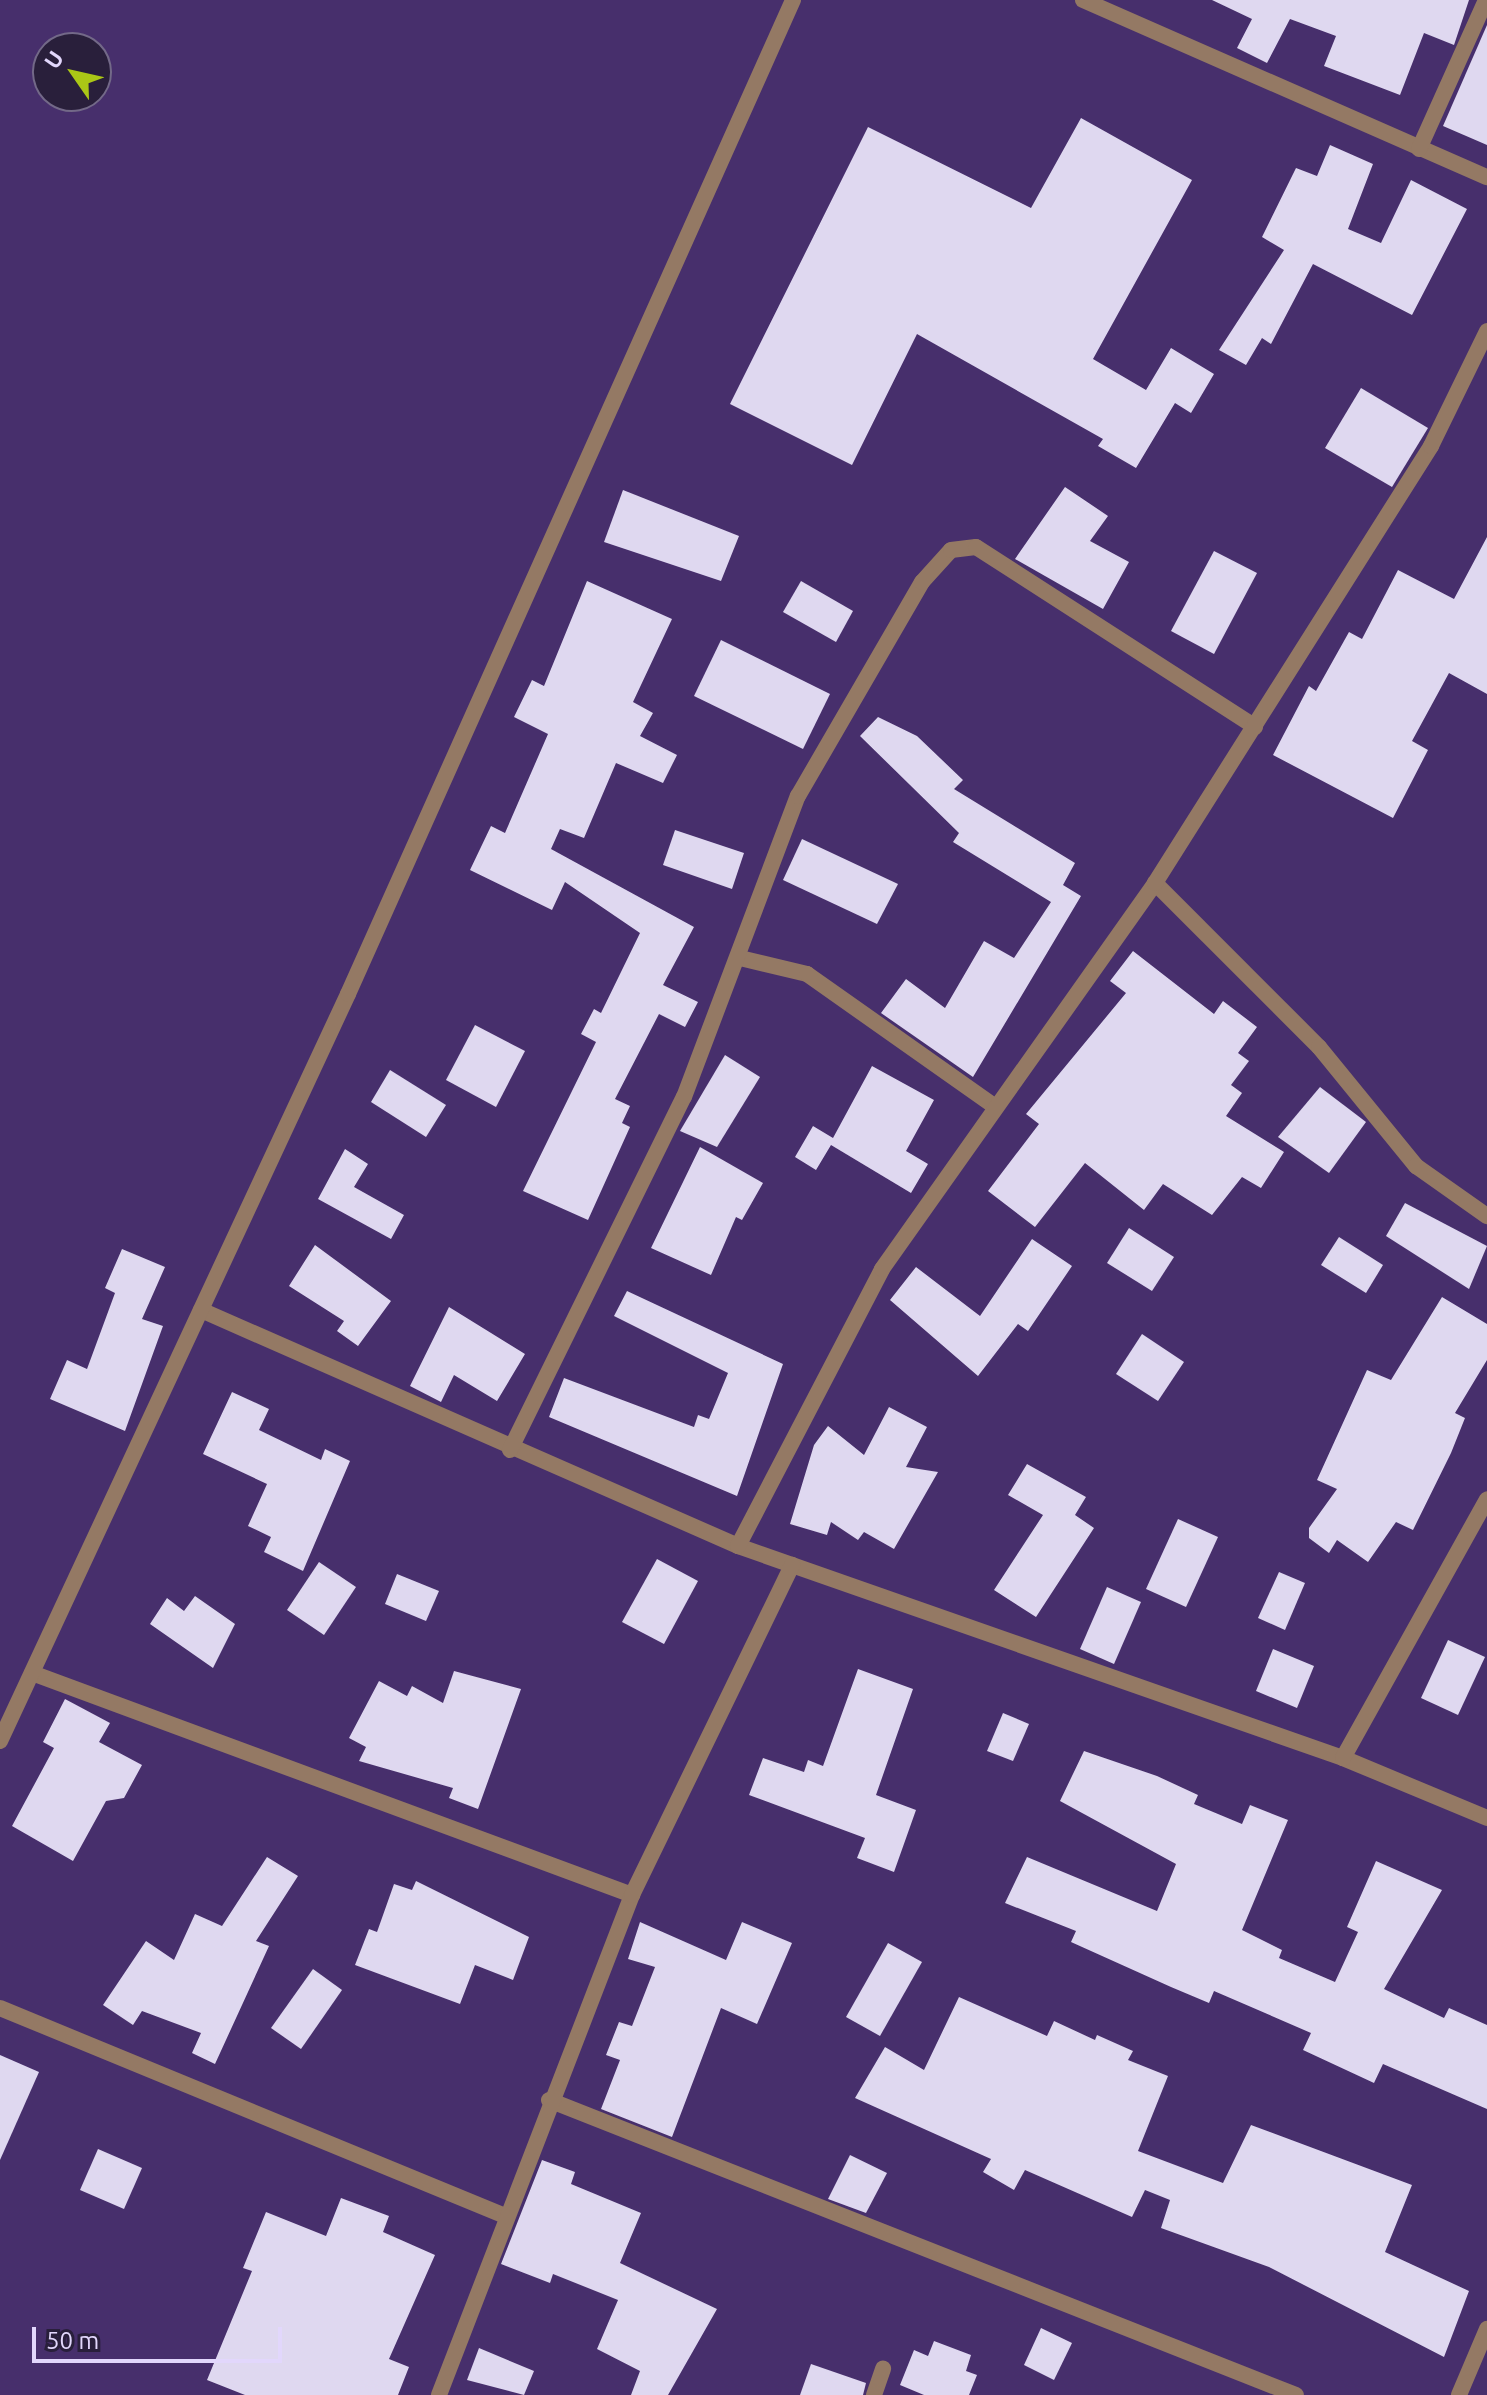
<!DOCTYPE html>
<style>
body{margin:0}
#map{position:relative;width:1487px;height:2395px;overflow:hidden;background:#472f6c;font-family:Ubuntu,sans-serif}
div>[style]{position:absolute}
[style*='--x']{left:calc(var(--x)*1px);top:calc(var(--y)*1px);width:calc(var(--w)*1px);rotate:calc(var(--a)*1deg)}
.building>*{inset:0;background:#dfd8f0}
.minor>*{height:16px;margin:-8px;padding:0 8px;transform-origin:8px;border-radius:8px;background:#947964}
.tertiary>*{height:16px;margin:-8px;padding:0 8px;transform-origin:8px;border-radius:8px;background:#947964}
span{translate:-50% -50%;white-space:nowrap;text-align:center;line-height:1.15;-webkit-text-stroke:8px #291f3b;paint-order:stroke}
.north{position:absolute;left:32px;top:32px;width:80px;height:80px;box-sizing:border-box;background:#291f3b;border:2px solid #736988;border-radius:50%;rotate:304deg;font-size:22px;font-weight:700;line-height:32px;text-align:center;color:#e2d7fc}
.north::after{content:'';display:block;margin:auto;width:28px;height:36px;background:#abc716;clip-path:polygon(50% 0,100% 100%,50% 72%,0 100%)}
.scale{position:absolute;left:32px;top:2327px;width:250px;height:36px;box-sizing:border-box;border:4px solid #e2d7fc;border-top:0;padding-left:10px;font-size:24px;line-height:28px;white-space:nowrap;color:#e2d7fc;-webkit-text-stroke:6px #291f3b;paint-order:stroke}
</style>
<div id="map">
<div class="building">
<i style="clip-path:polygon(1212px 0,1469px 0,1454px 45px,1424px 33px,1400px 95px,1324px 66px,1336px 36px,1290px 19px,1267px 63px,1237px 48px,1252px 19px)"></i>
<i style="clip-path:polygon(1487px 25px,1487px 145px,1443px 126px)"></i>
<i style="clip-path:polygon(1081px 118px,1192px 180px,1093px 359px,1146px 390px,1171px 348px,1214px 374px,1191px 413px,1175px 403px,1136px 468px,1098px 446px,1103px 439px,917px 334px,852px 465px,730px 404px,868px 127px,1031px 208px)"></i>
<i style="clip-path:polygon(1330px 145px,1373px 164px,1348px 229px,1381px 243px,1411px 180px,1467px 209px,1412px 315px,1313px 264px,1271px 344px,1262px 338px,1246px 365px,1219px 350px,1284px 250px,1262px 237px,1296px 168px,1317px 176px)"></i>
<i style="clip-path:polygon(1361px 388px,1428px 428px,1392px 487px,1325px 448px)"></i>
<i style="clip-path:polygon(1065px 487px,1108px 516px,1090px 541px,1129px 562px,1103px 609px,1015px 559px)"></i>
<i style="clip-path:polygon(623px 490px,739px 536px,721px 581px,604px 542px)"></i>
<i style="clip-path:polygon(1487px 537px,1487px 694px,1449px 673px,1412px 741px,1428px 750px,1393px 818px,1273px 755px,1309px 686px,1316px 691px,1349px 632px,1362px 639px,1398px 570px,1454px 599px)"></i>
<i style="clip-path:polygon(1214px 551px,1257px 573px,1214px 654px,1171px 631px)"></i>
<i style="clip-path:polygon(587px 581px,672px 619px,633px 702px,653px 713px,640px 736px,677px 755px,663px 783px,616px 763px,584px 838px,560px 829px,551px 849px,694px 927px,663px 985px,698px 1002px,685px 1027px,659px 1014px,615px 1099px,630px 1106px,622px 1123px,630px 1127px,588px 1220px,523px 1191px,596px 1042px,581px 1034px,594px 1009px,601px 1013px,640px 933px,565px 882px,552px 910px,470px 870px,491px 826px,505px 833px,548px 734px,514px 717px,532px 680px,544px 686px)"></i>
<i style="clip-path:polygon(801px 581px,853px 611px,836px 642px,783px 612px)"></i>
<i style="clip-path:polygon(721px 640px,830px 694px,803px 749px,694px 696px)"></i>
<i style="clip-path:polygon(878px 717px,917px 736px,963px 780px,954px 789px,1075px 863px,1063px 885px,1081px 896px,973px 1077px,881px 1013px,906px 979px,945px 1008px,984px 941px,1014px 958px,1051px 902px,953px 842px,959px 833px,860px 736px)"></i>
<i style="clip-path:polygon(675px 830px,744px 853px,732px 889px,663px 865px)"></i>
<i style="clip-path:polygon(802px 839px,898px 884px,877px 924px,783px 880px)"></i>
<i style="clip-path:polygon(1133px 951px,1214px 1014px,1223px 1001px,1257px 1027px,1238px 1053px,1249px 1061px,1231px 1085px,1242px 1093px,1226px 1116px,1284px 1152px,1261px 1188px,1242px 1177px,1212px 1215px,1163px 1184px,1144px 1210px,1085px 1163px,1035px 1227px,988px 1191px,1039px 1124px,1026px 1114px,1126px 993px,1110px 981px)"></i>
<i style="clip-path:polygon(475px 1025px,525px 1051px,496px 1107px,446px 1080px)"></i>
<i style="clip-path:polygon(725px 1055px,760px 1077px,717px 1147px,680px 1131px)"></i>
<i style="clip-path:polygon(872px 1066px,934px 1100px,906px 1151px,928px 1164px,911px 1193px,831px 1145px,816px 1170px,795px 1157px,813px 1126px,833px 1138px)"></i>
<i style="clip-path:polygon(390px 1070px,446px 1105px,426px 1137px,371px 1102px)"></i>
<i style="clip-path:polygon(1320px 1087px,1366px 1122px,1329px 1173px,1278px 1137px)"></i>
<i style="clip-path:polygon(700px 1147px,763px 1183px,742px 1220px,736px 1217px,711px 1275px,651px 1248px)"></i>
<i style="clip-path:polygon(345px 1149px,368px 1164px,354px 1187px,404px 1215px,391px 1239px,318px 1199px)"></i>
<i style="clip-path:polygon(1405px 1203px,1487px 1246px,1469px 1289px,1386px 1236px)"></i>
<i style="clip-path:polygon(1129px 1228px,1174px 1257px,1152px 1291px,1107px 1263px)"></i>
<i style="clip-path:polygon(1339px 1237px,1383px 1265px,1366px 1293px,1321px 1265px)"></i>
<i style="clip-path:polygon(1032px 1239px,1072px 1266px,1028px 1331px,1018px 1324px,978px 1376px,890px 1300px,916px 1267px,980px 1316px)"></i>
<i style="clip-path:polygon(315px 1245px,391px 1301px,358px 1346px,337px 1331px,344px 1321px,289px 1286px)"></i>
<i style="clip-path:polygon(122px 1249px,165px 1267px,142px 1319px,163px 1326px,125px 1431px,50px 1399px,67px 1360px,87px 1369px,115px 1293px,105px 1288px)"></i>
<i style="clip-path:polygon(627px 1291px,783px 1364px,737px 1496px,549px 1417px,564px 1378px,694px 1427px,698px 1415px,709px 1419px,728px 1373px,614px 1316px)"></i>
<i style="clip-path:polygon(1442px 1297px,1487px 1324px,1487px 1360px,1455px 1413px,1465px 1418px,1451px 1453px,1413px 1530px,1396px 1522px,1368px 1562px,1337px 1540px,1329px 1553px,1309px 1538px,1309px 1528px,1337px 1489px,1317px 1480px,1367px 1370px,1391px 1380px)"></i>
<i style="clip-path:polygon(449px 1307px,525px 1354px,497px 1401px,454px 1375px,441px 1402px,410px 1386px)"></i>
<i style="clip-path:polygon(1142px 1334px,1184px 1362px,1158px 1401px,1116px 1374px)"></i>
<i style="clip-path:polygon(232px 1392px,269px 1409px,259px 1430px,321px 1460px,325px 1449px,350px 1461px,303px 1571px,264px 1552px,271px 1537px,248px 1526px,267px 1484px,203px 1454px)"></i>
<i style="clip-path:polygon(889px 1407px,927px 1427px,906px 1467px,938px 1472px,894px 1549px,864px 1532px,858px 1540px,831px 1522px,827px 1535px,790px 1524px,814px 1445px,828px 1426px,864px 1455px)"></i>
<i style="clip-path:polygon(1027px 1464px,1086px 1497px,1075px 1515px,1094px 1528px,1036px 1617px,994px 1590px,1043px 1515px,1008px 1495px)"></i>
<i style="clip-path:polygon(1178px 1519px,1218px 1537px,1186px 1607px,1146px 1589px)"></i>
<i style="clip-path:polygon(657px 1559px,698px 1581px,664px 1644px,622px 1622px)"></i>
<i style="clip-path:polygon(319px 1562px,356px 1587px,324px 1635px,287px 1610px)"></i>
<i style="clip-path:polygon(1279px 1572px,1305px 1583px,1285px 1630px,1258px 1618px)"></i>
<i style="clip-path:polygon(397px 1574px,439px 1591px,426px 1621px,385px 1604px)"></i>
<i style="clip-path:polygon(1107px 1587px,1141px 1602px,1114px 1664px,1080px 1649px)"></i>
<i style="clip-path:polygon(195px 1596px,235px 1624px,213px 1668px,150px 1624px,167px 1598px,184px 1611px)"></i>
<i style="clip-path:polygon(1448px 1640px,1485px 1657px,1458px 1715px,1421px 1698px)"></i>
<i style="clip-path:polygon(1273px 1649px,1314px 1666px,1297px 1708px,1256px 1691px)"></i>
<i style="clip-path:polygon(858px 1669px,913px 1689px,876px 1795px,916px 1810px,894px 1872px,857px 1858px,865px 1838px,749px 1795px,763px 1758px,804px 1772px,808px 1760px,823px 1766px)"></i>
<i style="clip-path:polygon(454px 1671px,521px 1689px,478px 1809px,449px 1798px,453px 1788px,359px 1761px,366px 1747px,349px 1738px,379px 1681px,407px 1696px,412px 1686px,443px 1703px)"></i>
<i style="clip-path:polygon(65px 1699px,110px 1723px,99px 1742px,142px 1765px,124px 1798px,106px 1801px,73px 1861px,12px 1826px,54px 1748px,43px 1742px)"></i>
<i style="clip-path:polygon(1003px 1713px,1029px 1724px,1013px 1761px,987px 1751px)"></i>
<i style="clip-path:polygon(1084px 1751px,1157px 1776px,1198px 1795px,1194px 1804px,1242px 1824px,1250px 1805px,1288px 1820px,1242px 1930px,1282px 1950px,1279px 1958px,1335px 1982px,1358px 1932px,1347px 1927px,1376px 1861px,1442px 1890px,1384px 1989px,1444px 2018px,1449px 2008px,1487px 2025px,1487px 2109px,1383px 2064px,1374px 2083px,1303px 2050px,1311px 2033px,1214px 1991px,1209px 2003px,1171px 1987px,1071px 1942px,1076px 1931px,1005px 1903px,1027px 1857px,1157px 1911px,1176px 1864px,1060px 1801px)"></i>
<i style="clip-path:polygon(267px 1857px,298px 1876px,256px 1941px,269px 1946px,215px 2064px,192px 2053px,201px 2033px,142px 2011px,133px 2025px,103px 2005px,146px 1941px,174px 1960px,195px 1914px,222px 1926px)"></i>
<i style="clip-path:polygon(416px 1881px,529px 1937px,513px 1980px,475px 1965px,460px 2004px,355px 1965px,369px 1929px,377px 1932px,394px 1884px,412px 1890px)"></i>
<i style="clip-path:polygon(640px 1922px,726px 1960px,742px 1922px,792px 1943px,757px 2024px,721px 2008px,672px 2137px,601px 2109px,620px 2060px,606px 2055px,619px 2022px,632px 2026px,655px 1967px,628px 1959px)"></i>
<i style="clip-path:polygon(888px 1943px,922px 1962px,880px 2036px,846px 2017px)"></i>
<i style="clip-path:polygon(313px 1969px,342px 1990px,301px 2049px,271px 2028px)"></i>
<i style="clip-path:polygon(959px 1997px,1047px 2036px,1054px 2021px,1095px 2040px,1097px 2035px,1133px 2051px,1128px 2060px,1168px 2076px,1138px 2151px,1223px 2183px,1251px 2125px,1412px 2185px,1385px 2252px,1469px 2291px,1444px 2357px,1269px 2267px,1161px 2228px,1170px 2200px,1145px 2190px,1132px 2217px,1025px 2170px,1014px 2190px,983px 2172px,991px 2159px,855px 2098px,885px 2047px,924px 2070px)"></i>
<i style="clip-path:polygon(0 2055px,39px 2072px,0 2160px)"></i>
<i style="clip-path:polygon(98px 2149px,142px 2168px,124px 2209px,80px 2190px)"></i>
<i style="clip-path:polygon(850px 2155px,887px 2173px,866px 2213px,828px 2199px)"></i>
<i style="clip-path:polygon(542px 2160px,575px 2172px,571px 2184px,641px 2213px,620px 2263px,717px 2309px,668px 2395px,631px 2395px,640px 2371px,597px 2349px,618px 2300px,553px 2274px,550px 2283px,501px 2264px)"></i>
<i style="clip-path:polygon(341px 2198px,389px 2216px,383px 2232px,435px 2255px,389px 2359px,409px 2367px,398px 2395px,245px 2395px,207px 2380px,252px 2271px,243px 2268px,266px 2212px,326px 2236px)"></i>
<i style="clip-path:polygon(1041px 2328px,1072px 2343px,1054px 2380px,1024px 2365px)"></i>
<i style="clip-path:polygon(934px 2341px,971px 2355px,966px 2371px,977px 2375px,969px 2395px,924px 2395px,900px 2385px,914px 2350px,928px 2356px)"></i>
<i style="clip-path:polygon(479px 2348px,534px 2371px,524px 2395px,467px 2380px)"></i>
<i style="clip-path:polygon(811px 2364px,866px 2383px,863px 2395px,800px 2395px)"></i>
</div>
<div class="minor">
<i style="--x:1083;--y:0;--w:441;--a:23.7"></i>
<i style="--x:1419;--y:149;--w:163;--a:-65.8"></i>
<i style="--x:1155;--y:883;--w:232;--a:45"></i>
<i style="--x:1319;--y:1047;--w:154;--a:50.8"></i>
<i style="--x:1416;--y:1166;--w:87;--a:35.2"></i>
<i style="--x:740;--y:958;--w:69;--a:13.4"></i>
<i style="--x:807;--y:974;--w:229;--a:35.2"></i>
<i style="--x:201;--y:1310;--w:587;--a:23.72"></i>
<i style="--x:738;--y:1546;--w:641;--a:19.31"></i>
<i style="--x:1343;--y:1758;--w:156;--a:22.6"></i>
<i style="--x:510;--y:1450;--w:394;--a:-63.8"></i>
<i style="--x:684;--y:1097;--w:322;--a:-69.3"></i>
<i style="--x:798;--y:796;--w:247;--a:-59.9"></i>
<i style="--x:922;--y:582;--w:43;--a:-47.8"></i>
<i style="--x:951;--y:550;--w:25;--a:-7"></i>
<i style="--x:976;--y:547;--w:332;--a:32.8"></i>
<i style="--x:738;--y:1546;--w:312;--a:-62.5"></i>
<i style="--x:882;--y:1269;--w:473;--a:-54.7"></i>
<i style="--x:1155;--y:883;--w:517;--a:-57.72"></i>
<i style="--x:1431;--y:446;--w:128;--a:-64"></i>
<i style="--x:32;--y:1673;--w:640;--a:20.3"></i>
<i style="--x:1343;--y:1758;--w:296;--a:-60.9"></i>
<i style="--x:0;--y:2008;--w:544;--a:22.37"></i>
<i style="--x:549;--y:2100;--w:803;--a:21.55"></i>
<i style="--x:439;--y:2395;--w:536;--a:-68.89"></i>
<i style="--x:632;--y:1895;--w:367;--a:-64.1"></i>
<i style="--x:874;--y:2395;--w:28;--a:-71"></i>
<i style="--x:1459;--y:2395;--w:72;--a:-67"></i>
</div>
<div class="tertiary">
<i style="--x:0;--y:1741;--w:824;--a:-65.02"></i>
<i style="--x:348;--y:994;--w:1089;--a:-65.88"></i>
</div>
<div class="north">U</div>
<div class="scale">50 m</div>
</div>
